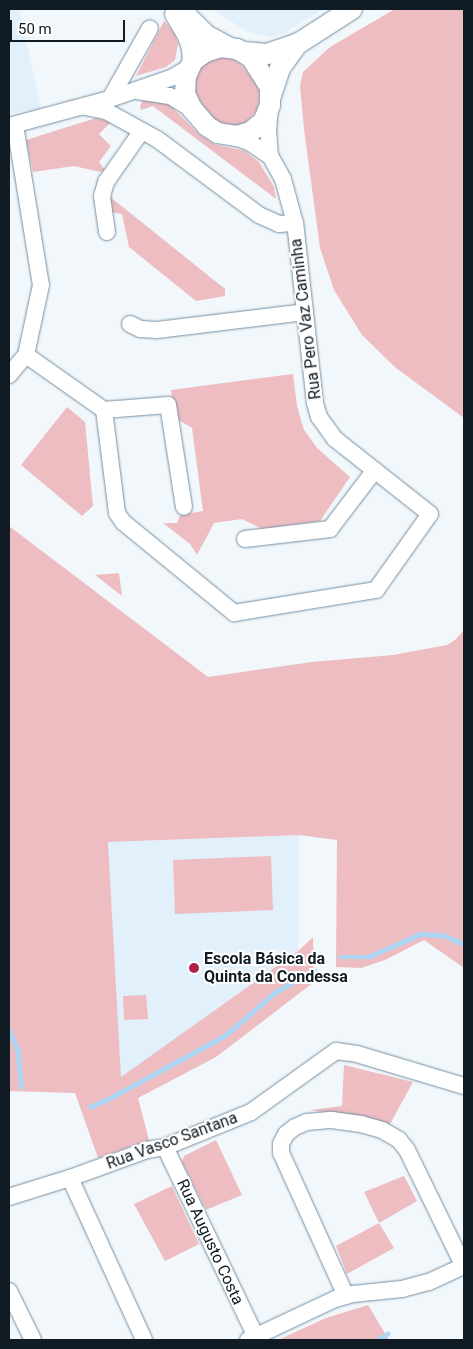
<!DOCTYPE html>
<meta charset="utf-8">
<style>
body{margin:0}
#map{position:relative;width:473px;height:1349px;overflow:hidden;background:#f1f7fb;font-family:Roboto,sans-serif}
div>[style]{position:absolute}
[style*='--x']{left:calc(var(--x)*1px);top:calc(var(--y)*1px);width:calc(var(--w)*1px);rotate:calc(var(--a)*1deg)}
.built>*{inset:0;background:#e2f0fc}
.green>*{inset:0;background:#edbdc2}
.stream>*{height:4.5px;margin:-2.25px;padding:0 2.25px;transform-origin:2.25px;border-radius:2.25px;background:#add5f4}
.roads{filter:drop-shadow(0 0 1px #748ea3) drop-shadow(0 0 1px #748ea3)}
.minor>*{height:16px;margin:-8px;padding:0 8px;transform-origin:8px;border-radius:8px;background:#fff}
.tertiary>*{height:20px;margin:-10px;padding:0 10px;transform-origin:10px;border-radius:10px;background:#fff}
.dots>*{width:14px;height:14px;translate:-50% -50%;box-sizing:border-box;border:2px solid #fff;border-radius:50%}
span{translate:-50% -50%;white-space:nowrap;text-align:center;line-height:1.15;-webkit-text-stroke:4px #fff;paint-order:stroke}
.street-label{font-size:16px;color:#111b23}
.poi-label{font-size:16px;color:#111b23;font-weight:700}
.left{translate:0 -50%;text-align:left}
.frame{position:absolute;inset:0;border:10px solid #111b23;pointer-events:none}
.scale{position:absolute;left:10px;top:20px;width:115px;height:22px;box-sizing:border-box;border:2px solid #111b23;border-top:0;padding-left:6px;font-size:15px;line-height:18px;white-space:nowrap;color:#111b23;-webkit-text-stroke:4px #fff;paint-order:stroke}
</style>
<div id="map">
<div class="built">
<i style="clip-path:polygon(9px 9px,19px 9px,41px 108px,9px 114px)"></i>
<i style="clip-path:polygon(213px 9px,324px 9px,282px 34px,269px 37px,246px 31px)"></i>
<i style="clip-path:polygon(299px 835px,298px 951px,121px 1077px,108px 842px)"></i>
</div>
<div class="green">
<i style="clip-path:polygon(395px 9px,464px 9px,464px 418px,396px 368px,362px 335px,334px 290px,320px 248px,304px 129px,300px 86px,303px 72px,330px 47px)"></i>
<i style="clip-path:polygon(164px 21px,174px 32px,178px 44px,175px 60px,166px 67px,136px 76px)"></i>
<i style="clip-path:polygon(217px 58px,230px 58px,241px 64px,255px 82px,260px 92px,258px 110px,245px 123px,235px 126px,221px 124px,210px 116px,195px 93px,196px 75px,204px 64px)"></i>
<i style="clip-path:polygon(159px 99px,169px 104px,199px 134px,214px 144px,245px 151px,259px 162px,274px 187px,276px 199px,153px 106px,141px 110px,140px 106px,143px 100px)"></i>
<i style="clip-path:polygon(96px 118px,111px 122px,99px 134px,111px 146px,99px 162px,105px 170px,100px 172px,74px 166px,33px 172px,26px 140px)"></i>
<i style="clip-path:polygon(109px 196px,225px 289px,225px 296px,196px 301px,129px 247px,122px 214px,109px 212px)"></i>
<i style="clip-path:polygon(293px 374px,297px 406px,304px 430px,317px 448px,350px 477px,320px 521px,262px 529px,242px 519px,214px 523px,197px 555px,190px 544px,163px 523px,177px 523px,180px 515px,203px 511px,192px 428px,175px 418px,171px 390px)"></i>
<i style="clip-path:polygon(67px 407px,85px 422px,93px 506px,82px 516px,21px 465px)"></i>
<i style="clip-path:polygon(9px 526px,208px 677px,312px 662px,393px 655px,447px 645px,455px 640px,464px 630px,464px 968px,424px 940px,385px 960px,361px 968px,336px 967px,337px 840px,299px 835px,108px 842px,121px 1077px,298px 951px,313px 937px,314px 982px,216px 1057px,138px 1098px,149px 1140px,98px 1158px,75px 1093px,9px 1091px)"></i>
<i style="clip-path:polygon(119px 573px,122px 596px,95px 575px)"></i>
<i style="clip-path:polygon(271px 856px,273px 910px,175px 914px,173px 860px)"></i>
<i style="clip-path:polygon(146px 995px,148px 1019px,124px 1020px,123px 996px)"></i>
<i style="clip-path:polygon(344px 1065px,413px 1082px,390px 1124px,311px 1110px,342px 1106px)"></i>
<i style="clip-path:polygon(216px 1140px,242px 1195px,206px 1210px,182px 1162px,184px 1156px)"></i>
<i style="clip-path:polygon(404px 1176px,417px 1201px,379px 1223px,394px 1248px,347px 1274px,336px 1246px,379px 1223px,364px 1192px)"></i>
<i style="clip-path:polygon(172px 1186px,199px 1244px,165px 1261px,134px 1204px)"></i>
<i style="clip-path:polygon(368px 1305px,389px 1340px,278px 1340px,326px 1318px)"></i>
</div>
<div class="stream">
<i style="--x:340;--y:957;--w:28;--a:0"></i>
<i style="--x:368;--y:957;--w:58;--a:-23.5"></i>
<i style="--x:421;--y:934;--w:22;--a:3"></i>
<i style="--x:443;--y:935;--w:23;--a:23"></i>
<i style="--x:9;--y:1029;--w:23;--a:67"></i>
<i style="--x:18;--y:1050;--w:37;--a:85"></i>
<i style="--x:90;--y:1107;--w:22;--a:-24"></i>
<i style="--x:110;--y:1098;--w:132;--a:-28.5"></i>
<i style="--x:226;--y:1035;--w:64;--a:-41.2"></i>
<i style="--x:274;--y:993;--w:46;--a:-29.9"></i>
<i style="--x:377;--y:1340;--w:12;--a:-31"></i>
</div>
<div class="roads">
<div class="minor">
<i style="--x:137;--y:91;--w:33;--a:9"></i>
<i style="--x:170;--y:96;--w:26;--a:31"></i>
<i style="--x:110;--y:99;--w:81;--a:-60.6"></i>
<i style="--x:85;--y:107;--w:21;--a:11"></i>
<i style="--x:106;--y:111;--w:58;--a:28.8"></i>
<i style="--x:157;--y:139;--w:127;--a:36.7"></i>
<i style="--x:259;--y:215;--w:22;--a:24"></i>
<i style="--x:279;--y:224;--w:16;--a:-4"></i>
<i style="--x:270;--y:108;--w:21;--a:95"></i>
<i style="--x:268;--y:129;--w:27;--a:86"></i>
<i style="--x:15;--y:125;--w:162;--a:80.8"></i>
<i style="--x:41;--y:285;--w:72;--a:102.1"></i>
<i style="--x:26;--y:355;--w:95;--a:35.2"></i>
<i style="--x:104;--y:410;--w:104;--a:82.8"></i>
<i style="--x:117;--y:513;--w:11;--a:56"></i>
<i style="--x:123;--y:522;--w:144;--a:39.3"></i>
<i style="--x:234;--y:613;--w:144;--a:-9.2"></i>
<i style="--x:376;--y:590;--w:93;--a:-54.6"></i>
<i style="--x:430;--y:514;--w:121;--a:-141.7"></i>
<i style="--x:335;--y:439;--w:27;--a:-126"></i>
<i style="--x:319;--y:417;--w:15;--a:-106"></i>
<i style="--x:315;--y:403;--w:181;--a:-96.3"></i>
<i style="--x:295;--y:223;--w:46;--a:-105.3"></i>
<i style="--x:283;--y:179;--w:26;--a:-119"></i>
<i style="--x:270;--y:156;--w:25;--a:-146"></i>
<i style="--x:249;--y:142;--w:20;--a:-162"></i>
<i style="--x:9;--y:126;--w:105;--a:-15"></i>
<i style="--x:110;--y:99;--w:67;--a:-19.2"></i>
<i style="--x:173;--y:77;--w:17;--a:-31"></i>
<i style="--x:107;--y:232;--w:36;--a:-98"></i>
<i style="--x:102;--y:196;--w:15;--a:-74"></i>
<i style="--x:106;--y:182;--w:61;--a:-55"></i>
<i style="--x:130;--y:324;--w:11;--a:27"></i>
<i style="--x:140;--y:329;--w:17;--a:3"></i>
<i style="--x:157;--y:330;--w:149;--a:-6.9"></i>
<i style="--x:9;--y:375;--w:26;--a:-50"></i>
<i style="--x:104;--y:410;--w:64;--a:-4.5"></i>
<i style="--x:168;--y:405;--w:103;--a:81.1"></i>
<i style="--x:245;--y:539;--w:86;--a:-6.7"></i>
<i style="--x:330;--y:529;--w:74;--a:-52.7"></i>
<i style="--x:165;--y:1147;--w:211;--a:64.4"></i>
<i style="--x:70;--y:1178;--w:178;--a:65.4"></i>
<i style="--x:9;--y:1197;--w:64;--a:-17.3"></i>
<i style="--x:70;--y:1178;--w:82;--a:-20"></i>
<i style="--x:147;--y:1150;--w:18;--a:-9"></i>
<i style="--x:165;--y:1147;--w:93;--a:-22.1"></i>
<i style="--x:251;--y:1112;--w:105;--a:-35.7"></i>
<i style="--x:336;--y:1051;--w:21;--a:8"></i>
<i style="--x:357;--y:1054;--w:112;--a:16.7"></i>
<i style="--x:9;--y:1291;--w:55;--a:63.9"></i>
<i style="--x:346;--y:1296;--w:157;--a:-114.4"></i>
<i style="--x:281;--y:1153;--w:9;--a:-90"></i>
<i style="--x:281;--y:1144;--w:11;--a:-63"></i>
<i style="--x:286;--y:1134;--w:11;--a:-38"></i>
<i style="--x:295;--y:1127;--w:13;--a:-23"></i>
<i style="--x:307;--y:1122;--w:25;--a:-5"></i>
<i style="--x:332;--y:1120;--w:29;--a:8"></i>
<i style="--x:361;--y:1124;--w:22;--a:16"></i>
<i style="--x:382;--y:1130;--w:20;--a:30"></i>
<i style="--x:399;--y:1140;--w:13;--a:51"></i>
<i style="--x:407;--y:1150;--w:130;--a:64"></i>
<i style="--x:248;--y:1340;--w:96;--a:-25.2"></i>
<i style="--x:335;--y:1299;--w:19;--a:-16"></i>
<i style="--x:353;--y:1294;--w:49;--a:-5.8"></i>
<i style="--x:402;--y:1289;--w:28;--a:-15"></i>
<i style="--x:429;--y:1282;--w:38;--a:-25"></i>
</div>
<div class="tertiary">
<i style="--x:180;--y:9;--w:37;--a:45"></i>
<i style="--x:206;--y:35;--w:26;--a:28"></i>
<i style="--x:175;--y:14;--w:26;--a:59"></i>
<i style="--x:188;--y:36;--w:13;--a:72"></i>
<i style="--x:192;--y:48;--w:13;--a:86"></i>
<i style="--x:221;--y:47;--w:16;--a:7"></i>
<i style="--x:237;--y:49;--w:16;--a:30"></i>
<i style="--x:251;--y:57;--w:36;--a:58"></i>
<i style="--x:270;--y:87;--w:18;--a:90"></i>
<i style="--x:270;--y:105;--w:18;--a:112"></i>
<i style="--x:263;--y:122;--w:16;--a:142"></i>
<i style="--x:250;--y:132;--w:14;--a:163"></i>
<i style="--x:237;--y:136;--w:19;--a:-171"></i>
<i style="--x:218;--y:133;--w:13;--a:-148"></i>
<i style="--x:207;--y:126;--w:23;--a:-131"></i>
<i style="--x:192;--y:109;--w:17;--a:-115"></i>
<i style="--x:185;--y:94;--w:18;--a:-87"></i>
<i style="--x:186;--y:76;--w:17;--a:-65"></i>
<i style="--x:193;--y:61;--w:15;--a:-37"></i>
<i style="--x:205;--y:52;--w:17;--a:-17"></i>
<i style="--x:244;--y:52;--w:23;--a:5"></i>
<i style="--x:267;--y:54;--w:34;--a:-19"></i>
<i style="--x:299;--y:43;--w:63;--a:-32.7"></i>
<i style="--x:271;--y:96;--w:29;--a:-72"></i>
<i style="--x:280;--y:68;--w:31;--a:-54"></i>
</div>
</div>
<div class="dots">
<i style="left:194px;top:968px;background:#b11f49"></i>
</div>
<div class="street-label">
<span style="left:306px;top:319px;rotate:-97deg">Rua Pero Vaz Caminha</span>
<span style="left:172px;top:1141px;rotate:-20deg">Rua Vasco Santana</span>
<span style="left:210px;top:1242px;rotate:65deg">Rua Augusto Costa</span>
</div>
<div class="poi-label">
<span class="left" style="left:204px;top:968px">Escola Básica da<br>Quinta da Condessa</span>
</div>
<div class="frame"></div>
<div class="scale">50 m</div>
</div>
